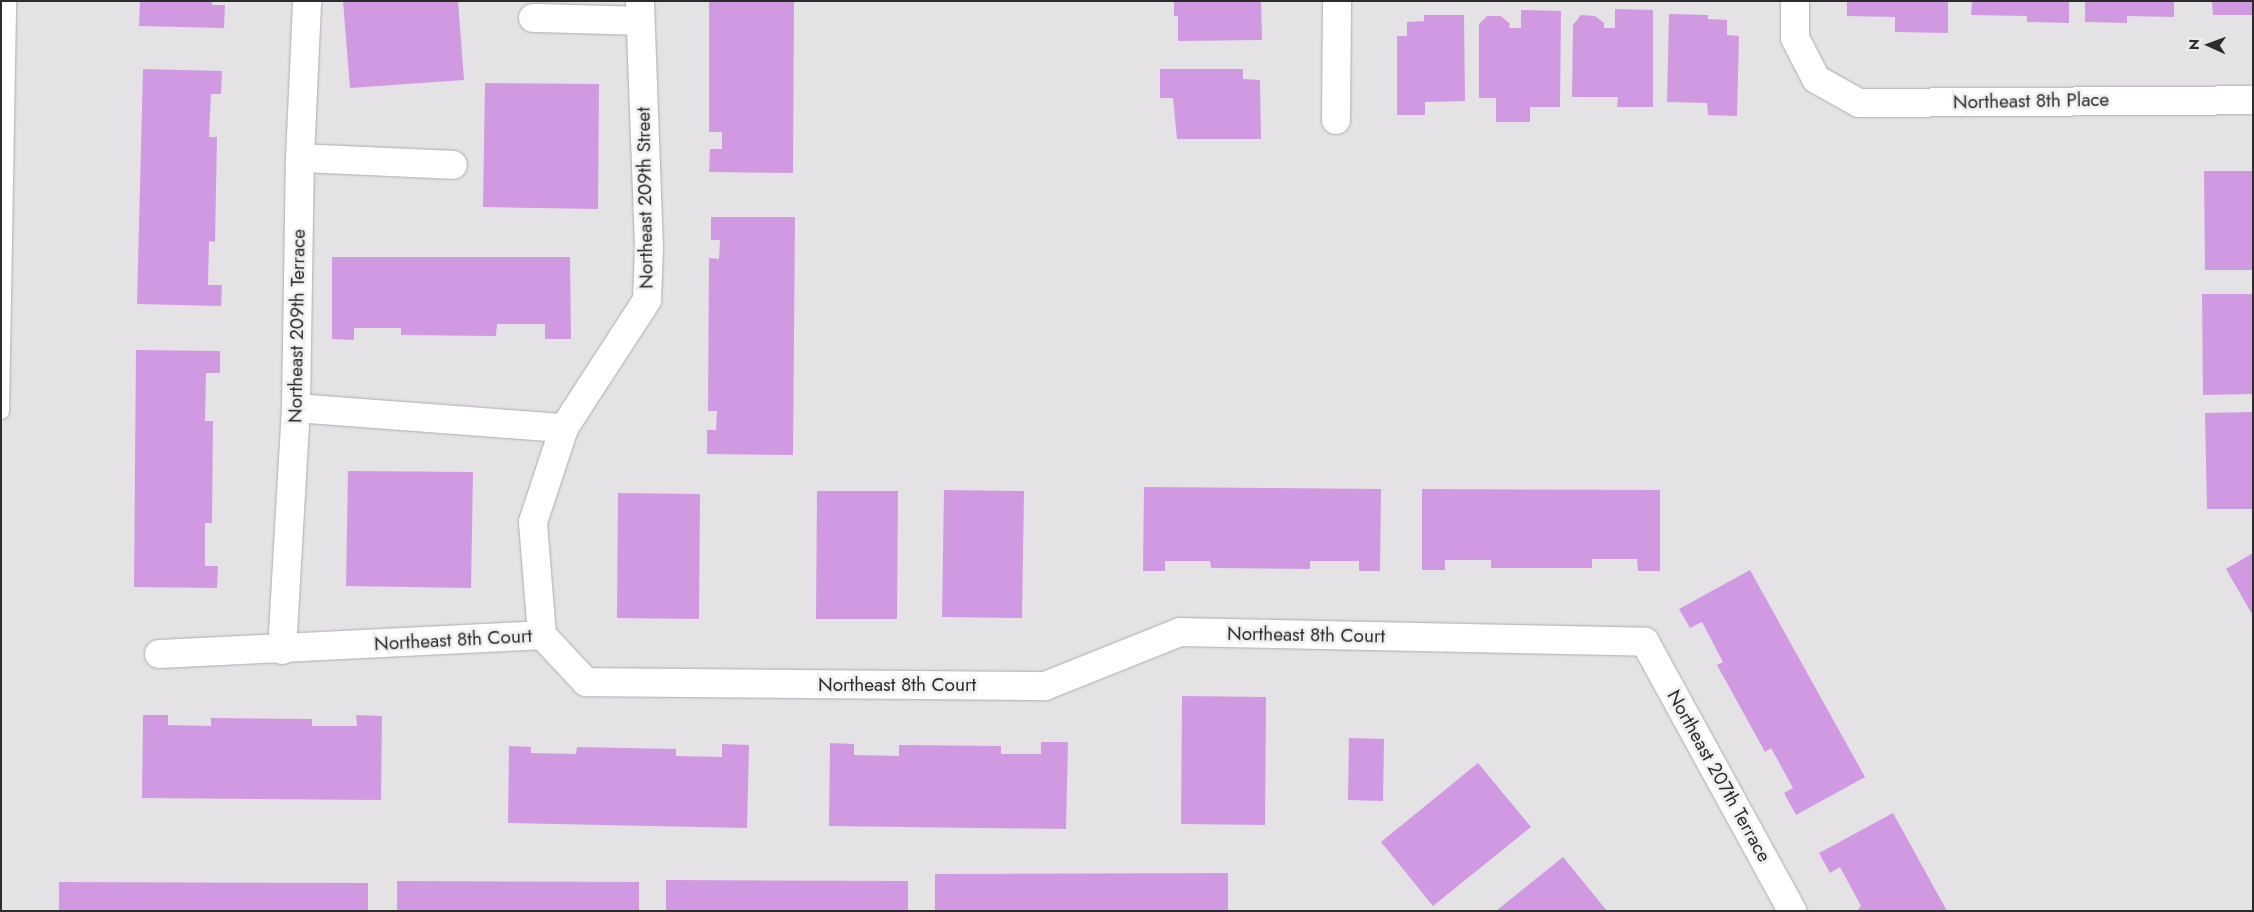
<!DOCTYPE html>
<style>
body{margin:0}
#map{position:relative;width:2254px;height:912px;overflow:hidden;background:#e4e2e5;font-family:Jost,sans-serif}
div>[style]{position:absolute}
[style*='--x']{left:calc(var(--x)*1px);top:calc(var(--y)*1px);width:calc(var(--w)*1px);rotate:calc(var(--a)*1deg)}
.building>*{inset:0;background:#d199e1}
.roads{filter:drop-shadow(0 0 1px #adabae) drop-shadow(0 0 1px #adabae)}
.service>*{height:15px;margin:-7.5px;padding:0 7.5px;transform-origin:7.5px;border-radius:7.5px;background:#fff}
.minor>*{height:28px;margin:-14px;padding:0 14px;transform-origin:14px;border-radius:14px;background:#fff}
span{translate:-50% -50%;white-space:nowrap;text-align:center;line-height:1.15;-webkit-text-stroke:5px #f1eff2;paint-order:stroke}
.street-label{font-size:19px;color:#2d2c2d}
.frame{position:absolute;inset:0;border:2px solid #2d2c2d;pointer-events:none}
.north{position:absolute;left:2184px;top:20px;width:50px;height:50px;-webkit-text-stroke:4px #f1eff2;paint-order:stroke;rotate:272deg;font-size:14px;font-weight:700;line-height:20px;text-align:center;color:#2d2c2d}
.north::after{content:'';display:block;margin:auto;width:18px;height:22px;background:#2d2c2d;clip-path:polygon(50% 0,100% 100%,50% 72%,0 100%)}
</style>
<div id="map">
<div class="building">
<i style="clip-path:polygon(140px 1px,212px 1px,212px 5px,225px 5px,224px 28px,139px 26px)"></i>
<i style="clip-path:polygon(343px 1px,458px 1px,464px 80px,350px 88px)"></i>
<i style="clip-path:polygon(709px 1px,794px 1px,793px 173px,709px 172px,710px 149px,722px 149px,722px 132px,709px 132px)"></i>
<i style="clip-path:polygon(1174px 1px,1261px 1px,1262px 40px,1178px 41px,1178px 16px,1174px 16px)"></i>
<i style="clip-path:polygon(1847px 1px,1948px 1px,1948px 33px,1895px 32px,1895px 17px,1847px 16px)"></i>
<i style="clip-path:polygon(1972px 1px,2069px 1px,2069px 23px,2027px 22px,2027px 16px,1971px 15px)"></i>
<i style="clip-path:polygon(2085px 1px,2174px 1px,2174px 17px,2127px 16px,2127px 23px,2085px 22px)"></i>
<i style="clip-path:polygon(2212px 1px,2253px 1px,2253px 15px,2213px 15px)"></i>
<i style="clip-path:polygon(1615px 9px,1653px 10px,1653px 107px,1617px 107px,1618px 97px,1572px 97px,1573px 25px,1581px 15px,1595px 16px,1604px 23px,1604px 28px,1615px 28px)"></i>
<i style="clip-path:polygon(1521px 10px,1561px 11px,1560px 107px,1530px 107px,1530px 122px,1496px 122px,1496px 98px,1479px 98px,1479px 24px,1487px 16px,1501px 16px,1510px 24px,1509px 28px,1521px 28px)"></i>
<i style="clip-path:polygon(1669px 14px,1708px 15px,1708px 19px,1727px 20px,1727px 35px,1739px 36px,1737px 116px,1708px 115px,1707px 103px,1667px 102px)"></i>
<i style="clip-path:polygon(1424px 15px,1464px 15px,1465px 101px,1425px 102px,1425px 115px,1397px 115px,1397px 36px,1407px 36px,1407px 22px,1424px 21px)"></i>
<i style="clip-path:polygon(143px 69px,222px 71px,221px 94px,211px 94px,209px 137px,217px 137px,215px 242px,209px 241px,208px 285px,222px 285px,221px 306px,137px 304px)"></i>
<i style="clip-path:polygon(1160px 69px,1243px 69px,1243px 79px,1260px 80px,1261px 139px,1177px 139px,1173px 98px,1160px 98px)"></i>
<i style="clip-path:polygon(485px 83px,599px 84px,598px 209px,483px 207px)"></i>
<i style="clip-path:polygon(2204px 171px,2253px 171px,2253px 270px,2205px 270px)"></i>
<i style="clip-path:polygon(711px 217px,795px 217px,793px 455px,707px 454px,707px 430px,716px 430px,717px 411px,708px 411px,709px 258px,719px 259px,720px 240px,711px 240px)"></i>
<i style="clip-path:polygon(332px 257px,570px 257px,571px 339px,545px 339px,545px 324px,497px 324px,496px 336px,401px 335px,401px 328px,354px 328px,354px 340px,332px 339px)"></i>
<i style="clip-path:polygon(2202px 294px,2253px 294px,2253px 394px,2203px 395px)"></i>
<i style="clip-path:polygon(136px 350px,220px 351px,220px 373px,206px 373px,205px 421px,213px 421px,212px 523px,205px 523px,205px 566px,218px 566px,217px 588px,134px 587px)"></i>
<i style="clip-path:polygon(2253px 412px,2253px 509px,2207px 509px,2205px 413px)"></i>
<i style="clip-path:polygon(348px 471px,473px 472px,471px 588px,346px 586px)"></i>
<i style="clip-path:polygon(1144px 487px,1381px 489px,1380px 571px,1359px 571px,1359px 561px,1310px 561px,1310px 569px,1211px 568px,1210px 561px,1165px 561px,1165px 571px,1143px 571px)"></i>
<i style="clip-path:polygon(1422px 489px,1660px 490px,1660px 571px,1638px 571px,1637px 559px,1592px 559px,1592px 568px,1491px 568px,1491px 560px,1445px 560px,1445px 570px,1422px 570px)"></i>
<i style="clip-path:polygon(944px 490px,1024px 491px,1022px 618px,942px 617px)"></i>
<i style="clip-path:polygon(817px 491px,898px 491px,897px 619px,816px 619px)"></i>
<i style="clip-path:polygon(618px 493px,700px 494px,699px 619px,617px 618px)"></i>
<i style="clip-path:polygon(2253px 553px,2253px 616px,2226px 569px)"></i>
<i style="clip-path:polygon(1750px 570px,1865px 777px,1796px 815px,1784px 793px,1793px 788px,1771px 748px,1765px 752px,1717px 665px,1723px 662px,1702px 622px,1690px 628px,1679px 609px)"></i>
<i style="clip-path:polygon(1182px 696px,1266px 697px,1265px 825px,1181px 824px)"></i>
<i style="clip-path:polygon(143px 715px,168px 715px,168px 725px,211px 726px,211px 718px,312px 719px,312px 726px,357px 726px,356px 715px,382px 716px,381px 800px,142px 798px)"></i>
<i style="clip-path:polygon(1349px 738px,1384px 739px,1383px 801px,1348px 800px)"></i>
<i style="clip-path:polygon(1041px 742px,1068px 742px,1066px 829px,829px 826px,830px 743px,854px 744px,854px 755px,899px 756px,899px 745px,1001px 746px,1001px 754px,1041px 754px)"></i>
<i style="clip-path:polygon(722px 744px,749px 745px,747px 828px,508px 823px,509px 746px,531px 747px,531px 753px,576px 754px,577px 747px,676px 749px,676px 756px,722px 757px)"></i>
<i style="clip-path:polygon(1478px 763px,1531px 827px,1433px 906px,1381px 842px)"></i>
<i style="clip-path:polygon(1893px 813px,1947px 911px,1857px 911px,1861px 906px,1840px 867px,1830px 873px,1819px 853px)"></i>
<i style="clip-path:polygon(1563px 857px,1607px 911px,1496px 911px)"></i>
<i style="clip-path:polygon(1228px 873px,1228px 911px,935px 911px,935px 874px)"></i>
<i style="clip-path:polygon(666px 880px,908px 881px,908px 911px,666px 911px)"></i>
<i style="clip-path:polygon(397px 881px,639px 882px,639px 911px,397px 911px)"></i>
<i style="clip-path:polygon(59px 882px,368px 883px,368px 911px,59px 911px)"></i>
</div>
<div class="roads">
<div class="service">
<i style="--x:1;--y:411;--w:410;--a:-89"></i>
</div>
<div class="minor">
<i style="--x:1795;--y:1;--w:37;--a:90"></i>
<i style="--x:1795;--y:38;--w:46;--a:62.9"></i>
<i style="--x:1816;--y:79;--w:49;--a:29.2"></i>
<i style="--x:1859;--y:103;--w:394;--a:-0.4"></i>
<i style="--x:533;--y:18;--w:106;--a:1.6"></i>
<i style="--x:1336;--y:120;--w:119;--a:-89.5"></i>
<i style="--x:300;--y:158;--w:153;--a:2.6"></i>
<i style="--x:296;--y:408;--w:269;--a:4.3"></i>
<i style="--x:542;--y:635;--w:113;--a:-94.6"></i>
<i style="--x:533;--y:522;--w:99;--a:-71.7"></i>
<i style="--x:564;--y:428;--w:153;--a:-57"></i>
<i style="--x:647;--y:300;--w:52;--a:-87.8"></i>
<i style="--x:649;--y:248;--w:247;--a:-92.1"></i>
<i style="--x:282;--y:650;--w:242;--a:-86.7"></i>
<i style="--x:296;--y:408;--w:250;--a:-89.1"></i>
<i style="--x:300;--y:158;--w:157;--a:-87.4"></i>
<i style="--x:159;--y:654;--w:383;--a:-2.8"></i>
<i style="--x:542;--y:635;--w:64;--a:46.9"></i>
<i style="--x:586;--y:682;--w:459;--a:0.5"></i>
<i style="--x:1045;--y:686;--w:145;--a:-21.8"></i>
<i style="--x:1180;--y:632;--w:465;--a:1.2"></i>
<i style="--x:1645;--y:642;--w:307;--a:61.3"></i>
</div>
</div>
<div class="street-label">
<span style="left:2031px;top:101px;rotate:-1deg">Northeast 8th Place</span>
<span style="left:645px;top:198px;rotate:-91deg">Northeast 209th Street</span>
<span style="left:297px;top:326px;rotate:-89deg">Northeast 209th Terrace</span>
<span style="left:1306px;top:635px;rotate:1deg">Northeast 8th Court</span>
<span style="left:453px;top:640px;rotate:-3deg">Northeast 8th Court</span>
<span style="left:897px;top:685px">Northeast 8th Court</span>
<span style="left:1719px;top:776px;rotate:61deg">Northeast 207th Terrace</span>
</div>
<div class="frame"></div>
<div class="north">N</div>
</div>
